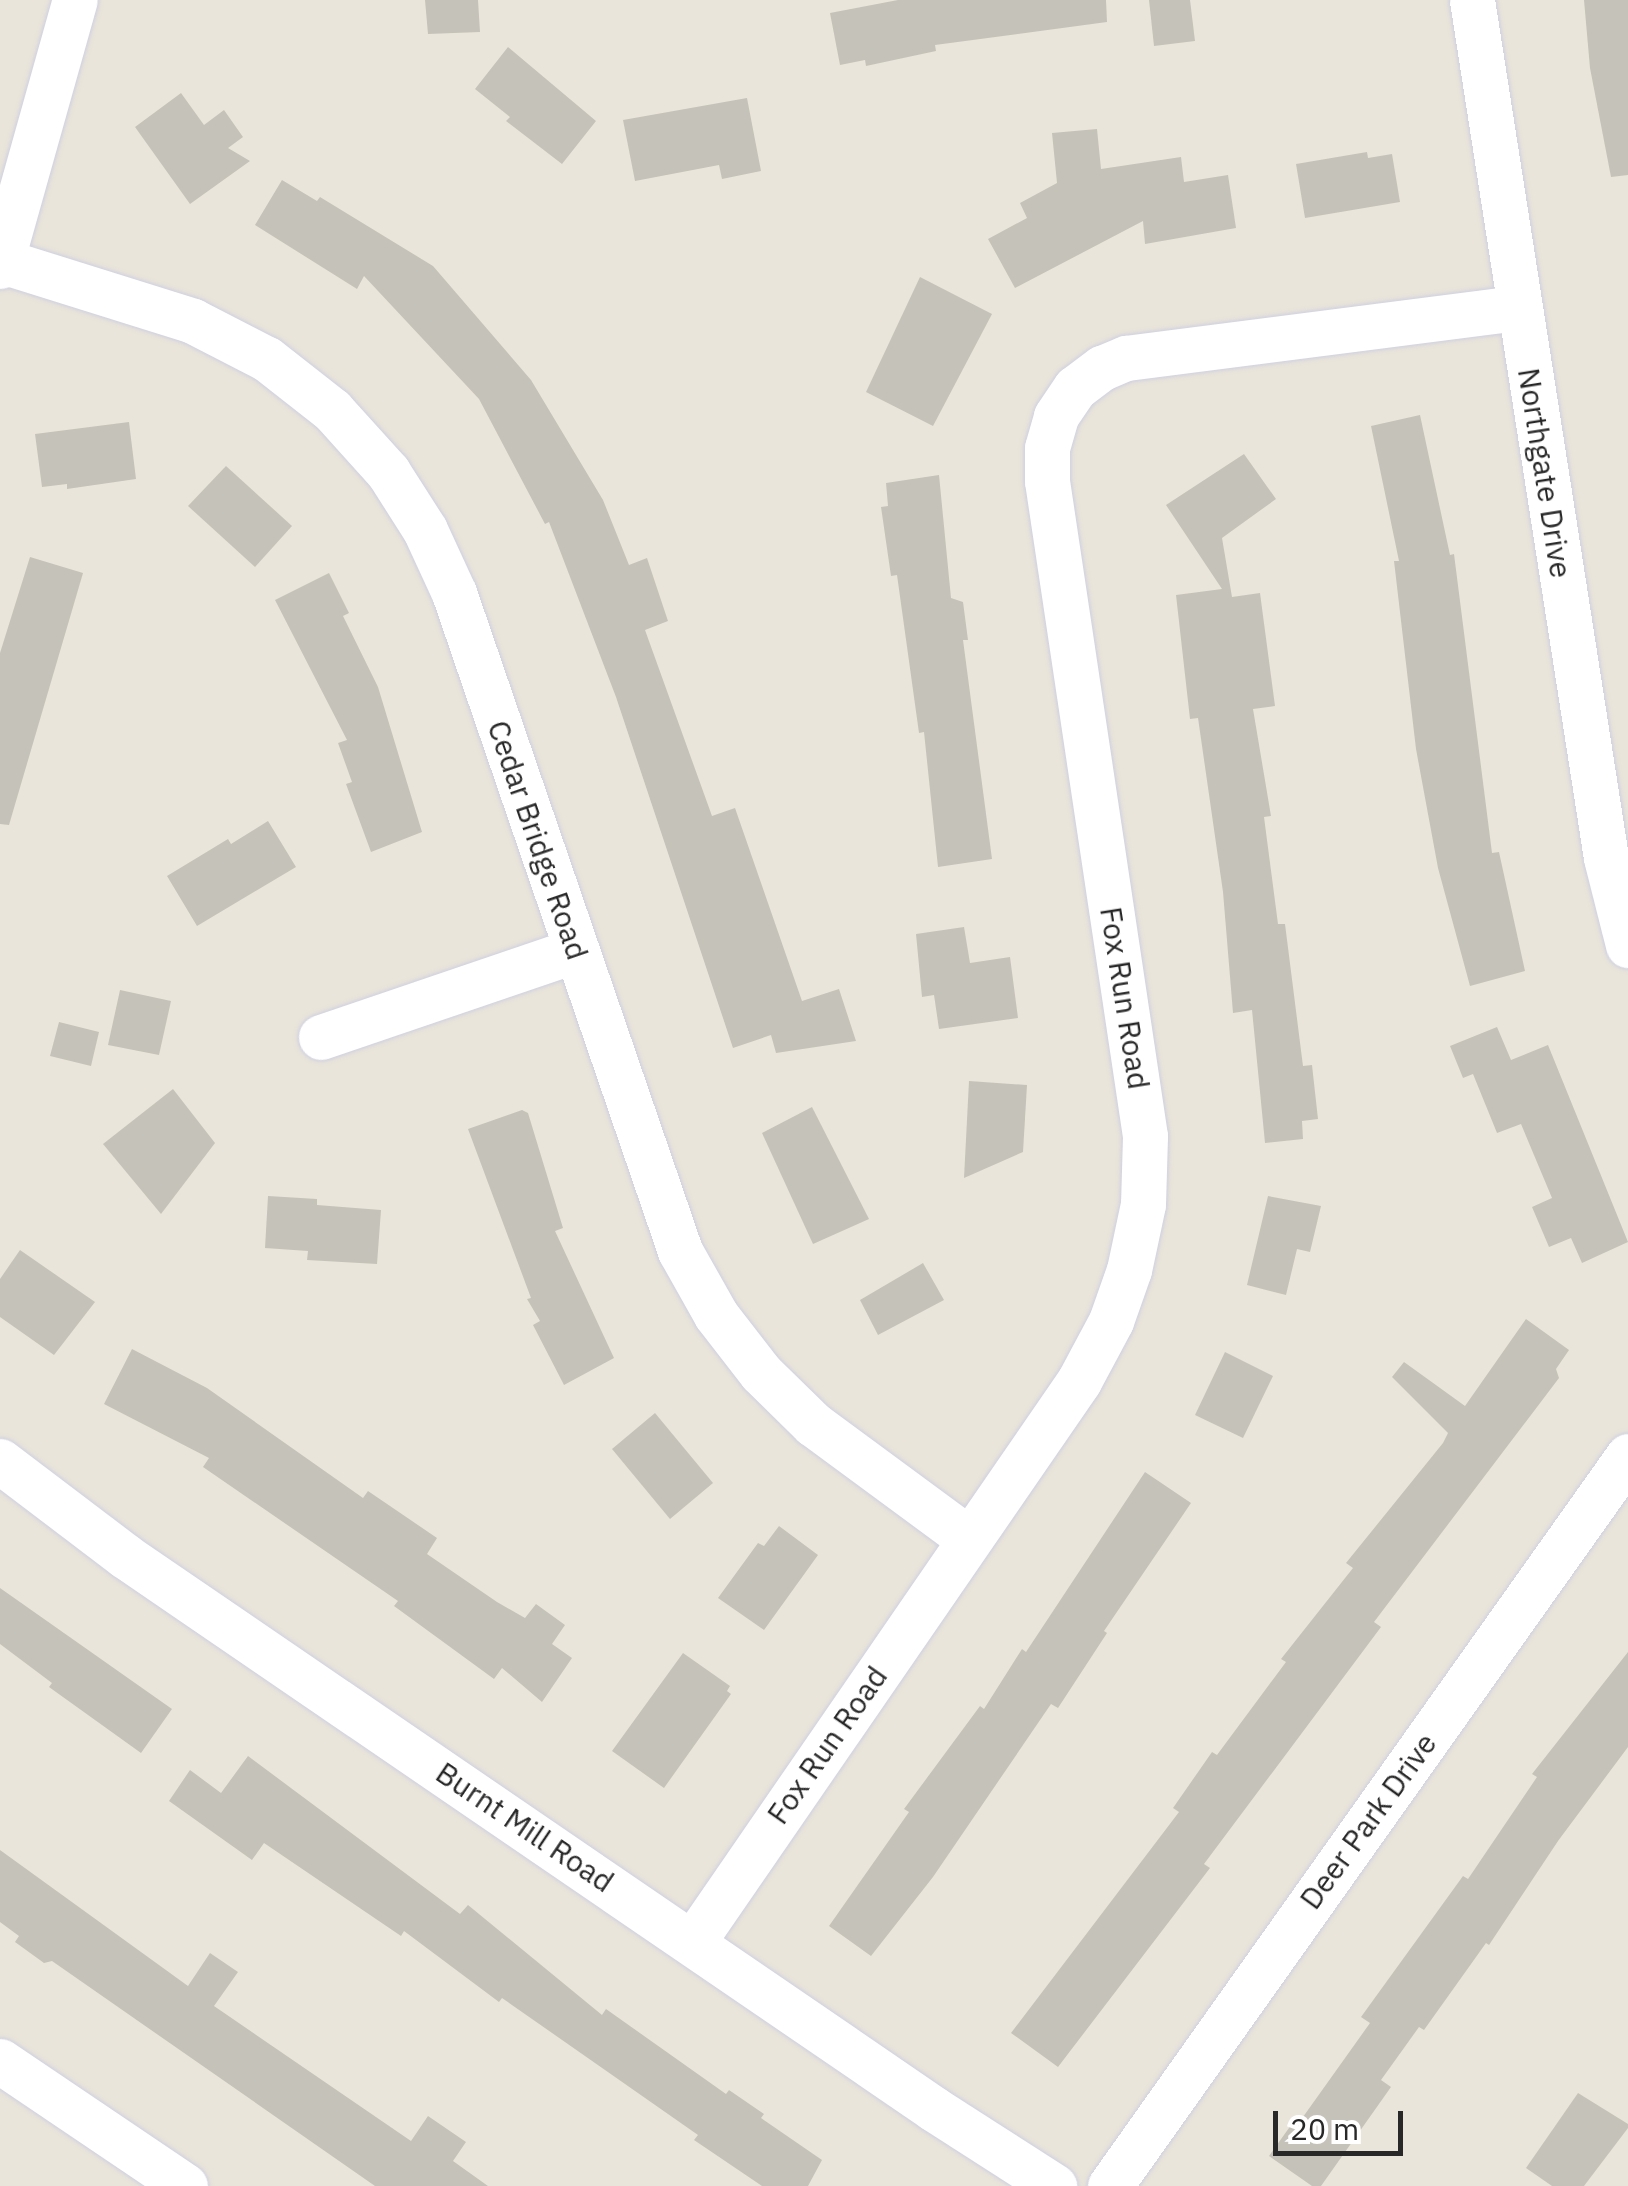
<!DOCTYPE html>
<style>
body{margin:0}
#map{position:relative;width:1628px;height:2186px;overflow:hidden;background:#eae5da;font-family:"IBM Plex Sans",sans-serif}
div>[style]{position:absolute}
[style*='--x']{left:calc(var(--x)*1px);top:calc(var(--y)*1px);width:calc(var(--w)*1px);rotate:calc(var(--a)*1deg)}
.building>*{inset:0;background:#c5c2ba}
.roads{filter:drop-shadow(0 0 2px #cfd0e0) drop-shadow(0 0 2px #cfd0e0)}
.minor>*{height:45px;margin:-22.5px;padding:0 22.5px;transform-origin:22.5px;border-radius:22.5px;background:#fff}
span{translate:-50% -50%;white-space:nowrap;text-align:center;line-height:1.15;-webkit-text-stroke:8px #fff;paint-order:stroke}
.street-label{font-size:30px;color:#282828}
.scale{position:absolute;left:1273px;top:2111px;width:130px;height:45px;box-sizing:border-box;border:5px solid #282828;border-top:0;padding-left:12px;font-size:30px;line-height:35px;white-space:nowrap;color:#282828;-webkit-text-stroke:8px #fff;paint-order:stroke}
</style>
<div id="map">
<div class="building">
<i style="clip-path:polygon(425px 0,478px 0,480px 32px,428px 34px)"></i>
<i style="clip-path:polygon(898px 0,1106px 0,1107px 22px,935px 45px,936px 51px,866px 66px,865px 60px,840px 65px,830px 13px)"></i>
<i style="clip-path:polygon(1149px 0,1190px 0,1195px 41px,1154px 46px)"></i>
<i style="clip-path:polygon(1584px 0,1628px 0,1628px 175px,1611px 177px,1590px 68px)"></i>
<i style="clip-path:polygon(508px 47px,596px 121px,562px 164px,506px 121px,510px 117px,475px 89px)"></i>
<i style="clip-path:polygon(181px 93px,204px 125px,224px 110px,243px 137px,228px 148px,250px 161px,190px 204px,135px 127px)"></i>
<i style="clip-path:polygon(747px 98px,761px 171px,722px 179px,719px 165px,635px 181px,623px 120px)"></i>
<i style="clip-path:polygon(1097px 129px,1101px 169px,1181px 157px,1184px 182px,1228px 175px,1236px 228px,1145px 244px,1143px 221px,1015px 288px,988px 239px,1027px 218px,1020px 203px,1057px 183px,1052px 133px)"></i>
<i style="clip-path:polygon(1367px 152px,1368px 158px,1392px 154px,1400px 202px,1305px 218px,1296px 164px)"></i>
<i style="clip-path:polygon(282px 180px,317px 201px,320px 197px,433px 266px,531px 380px,603px 500px,629px 565px,647px 558px,668px 621px,645px 630px,712px 816px,735px 808px,802px 1001px,839px 989px,856px 1041px,776px 1053px,771px 1035px,733px 1048px,616px 697px,549px 522px,545px 524px,479px 399px,364px 276px,357px 289px,255px 225px)"></i>
<i style="clip-path:polygon(920px 277px,992px 314px,933px 426px,866px 392px)"></i>
<i style="clip-path:polygon(1420px 415px,1450px 555px,1454px 554px,1492px 853px,1499px 852px,1525px 971px,1470px 986px,1438px 868px,1416px 749px,1394px 561px,1399px 561px,1371px 426px)"></i>
<i style="clip-path:polygon(129px 422px,136px 479px,67px 489px,67px 484px,42px 487px,35px 434px)"></i>
<i style="clip-path:polygon(1244px 454px,1276px 499px,1222px 538px,1232px 597px,1260px 593px,1275px 706px,1253px 709px,1271px 816px,1264px 817px,1278px 924px,1285px 924px,1303px 1066px,1312px 1065px,1318px 1119px,1302px 1121px,1303px 1139px,1265px 1143px,1252px 1010px,1233px 1013px,1223px 892px,1198px 718px,1190px 719px,1176px 595px,1222px 589px,1166px 505px)"></i>
<i style="clip-path:polygon(226px 466px,292px 526px,255px 567px,188px 506px)"></i>
<i style="clip-path:polygon(939px 475px,951px 598px,963px 602px,968px 640px,963px 640px,992px 859px,938px 867px,924px 732px,919px 733px,897px 575px,891px 576px,881px 507px,888px 506px,886px 483px)"></i>
<i style="clip-path:polygon(30px 557px,83px 573px,9px 825px,0 824px,0 653px)"></i>
<i style="clip-path:polygon(329px 573px,349px 613px,343px 616px,378px 687px,422px 832px,371px 852px,346px 784px,352px 782px,338px 743px,347px 740px,275px 600px)"></i>
<i style="clip-path:polygon(268px 821px,296px 867px,197px 926px,167px 876px,228px 839px,231px 844px)"></i>
<i style="clip-path:polygon(964px 927px,970px 963px,1010px 957px,1018px 1018px,939px 1029px,934px 995px,922px 997px,916px 934px)"></i>
<i style="clip-path:polygon(120px 990px,171px 1001px,159px 1055px,108px 1045px)"></i>
<i style="clip-path:polygon(59px 1022px,99px 1032px,91px 1066px,50px 1056px)"></i>
<i style="clip-path:polygon(1497px 1027px,1511px 1060px,1548px 1045px,1628px 1242px,1582px 1263px,1571px 1238px,1549px 1247px,1532px 1207px,1552px 1198px,1521px 1124px,1497px 1133px,1473px 1074px,1463px 1078px,1450px 1046px)"></i>
<i style="clip-path:polygon(969px 1081px,1027px 1085px,1023px 1152px,964px 1178px)"></i>
<i style="clip-path:polygon(173px 1089px,215px 1143px,161px 1214px,103px 1144px)"></i>
<i style="clip-path:polygon(812px 1107px,869px 1219px,813px 1244px,762px 1133px)"></i>
<i style="clip-path:polygon(522px 1110px,528px 1113px,563px 1228px,555px 1231px,614px 1358px,564px 1385px,533px 1325px,540px 1321px,527px 1299px,531px 1298px,468px 1129px)"></i>
<i style="clip-path:polygon(268px 1196px,317px 1199px,317px 1205px,381px 1210px,377px 1264px,307px 1260px,308px 1251px,265px 1248px)"></i>
<i style="clip-path:polygon(1268px 1196px,1321px 1206px,1310px 1252px,1297px 1249px,1286px 1295px,1247px 1285px)"></i>
<i style="clip-path:polygon(20px 1250px,95px 1302px,54px 1355px,0 1317px,0 1279px)"></i>
<i style="clip-path:polygon(923px 1263px,944px 1300px,878px 1335px,860px 1300px)"></i>
<i style="clip-path:polygon(1526px 1319px,1569px 1350px,1556px 1369px,1559px 1378px,1374px 1622px,1381px 1627px,1204px 1864px,1210px 1868px,1058px 2067px,1011px 2033px,1179px 1812px,1173px 1808px,1212px 1752px,1217px 1755px,1286px 1662px,1281px 1659px,1353px 1568px,1346px 1563px,1443px 1443px,1448px 1433px,1392px 1377px,1404px 1362px,1465px 1406px)"></i>
<i style="clip-path:polygon(132px 1349px,207px 1388px,363px 1498px,368px 1491px,437px 1538px,427px 1554px,497px 1602px,525px 1618px,536px 1604px,565px 1625px,552px 1644px,572px 1658px,542px 1702px,502px 1668px,494px 1679px,394px 1606px,398px 1601px,203px 1467px,209px 1458px,104px 1404px)"></i>
<i style="clip-path:polygon(1225px 1352px,1273px 1376px,1243px 1438px,1195px 1415px)"></i>
<i style="clip-path:polygon(655px 1413px,713px 1483px,670px 1519px,612px 1449px)"></i>
<i style="clip-path:polygon(1145px 1472px,1191px 1503px,1104px 1631px,1107px 1633px,1058px 1708px,1051px 1704px,933px 1877px,871px 1956px,829px 1926px,909px 1812px,904px 1809px,980px 1706px,984px 1709px,1022px 1649px,1026px 1652px)"></i>
<i style="clip-path:polygon(779px 1526px,818px 1555px,764px 1630px,718px 1598px,758px 1543px,764px 1546px)"></i>
<i style="clip-path:polygon(0 1588px,172px 1709px,141px 1753px,49px 1687px,52px 1683px,0 1644px)"></i>
<i style="clip-path:polygon(1628px 1652px,1628px 1747px,1558px 1841px,1489px 1945px,1486px 1943px,1424px 2030px,1419px 2027px,1381px 2080px,1391px 2087px,1321px 2186px,1312px 2186px,1269px 2156px,1294px 2121px,1298px 2124px,1370px 2023px,1361px 2017px,1463px 1876px,1468px 1879px,1537px 1777px,1532px 1774px)"></i>
<i style="clip-path:polygon(683px 1653px,730px 1686px,727px 1691px,731px 1694px,664px 1788px,612px 1751px)"></i>
<i style="clip-path:polygon(248px 1756px,460px 1914px,468px 1905px,602px 2015px,606px 2009px,726px 2094px,729px 2090px,764px 2114px,761px 2118px,822px 2160px,808px 2186px,762px 2186px,694px 2140px,698px 2135px,502px 1998px,499px 2002px,404px 1931px,401px 1936px,264px 1843px,252px 1860px,169px 1801px,190px 1770px,221px 1793px)"></i>
<i style="clip-path:polygon(0 1850px,188px 1986px,210px 1953px,238px 1972px,214px 2006px,411px 2141px,428px 2116px,466px 2142px,453px 2161px,488px 2186px,375px 2186px,52px 1961px,44px 1963px,15px 1942px,19px 1936px,0 1922px)"></i>
<i style="clip-path:polygon(1578px 2093px,1628px 2124px,1628px 2128px,1584px 2186px,1552px 2186px,1526px 2168px)"></i>
</div>
<div class="roads">
<div class="minor">
<i style="--x:1472;--y:0;--w:868;--a:81.12"></i>
<i style="--x:1606;--y:858;--w:90;--a:75.8"></i>
<i style="--x:2;--y:261;--w:200;--a:17.4"></i>
<i style="--x:193;--y:321;--w:83;--a:27.2"></i>
<i style="--x:267;--y:359;--w:83;--a:38.1"></i>
<i style="--x:332;--y:410;--w:84;--a:47.9"></i>
<i style="--x:388;--y:472;--w:69;--a:57.5"></i>
<i style="--x:425;--y:530;--w:69;--a:65.3"></i>
<i style="--x:454;--y:593;--w:696;--a:71.04"></i>
<i style="--x:680;--y:1251;--w:73;--a:60.6"></i>
<i style="--x:716;--y:1315;--w:73;--a:52.2"></i>
<i style="--x:761;--y:1373;--w:73;--a:44.4"></i>
<i style="--x:813;--y:1424;--w:194;--a:36.4"></i>
<i style="--x:0;--y:266;--w:276;--a:-74.3"></i>
<i style="--x:321;--y:1037;--w:269;--a:-18.8"></i>
<i style="--x:0;--y:1461;--w:157;--a:37.2"></i>
<i style="--x:125;--y:1556;--w:980;--a:34.35"></i>
<i style="--x:934;--y:2109;--w:143;--a:32.7"></i>
<i style="--x:693;--y:1942;--w:681;--a:-55.47"></i>
<i style="--x:1079;--y:1381;--w:68;--a:-61.9"></i>
<i style="--x:1111;--y:1321;--w:54;--a:-70.6"></i>
<i style="--x:1129;--y:1270;--w:67;--a:-78"></i>
<i style="--x:1143;--y:1204;--w:68;--a:-88.3"></i>
<i style="--x:1145;--y:1136;--w:662;--a:-98.51"></i>
<i style="--x:1047;--y:481;--w:33;--a:-90"></i>
<i style="--x:1047;--y:448;--w:33;--a:-74"></i>
<i style="--x:1056;--y:416;--w:34;--a:-56"></i>
<i style="--x:1075;--y:388;--w:34;--a:-37"></i>
<i style="--x:1102;--y:368;--w:26;--a:-23"></i>
<i style="--x:1126;--y:358;--w:396;--a:-7.3"></i>
<i style="--x:0;--y:2061;--w:223;--a:34"></i>
<i style="--x:1110;--y:2186;--w:895;--a:-54.64"></i>
</div>
</div>
<div class="street-label">
<span style="left:1545px;top:473px;rotate:81deg">Northgate Drive</span>
<span style="left:538px;top:840px;rotate:71deg">Cedar Bridge Road</span>
<span style="left:1125px;top:998px;rotate:81deg">Fox Run Road</span>
<span style="left:827px;top:1745px;rotate:-55deg">Fox Run Road</span>
<span style="left:1368px;top:1821px;rotate:-54deg">Deer Park Drive</span>
<span style="left:525px;top:1827px;rotate:34deg">Burnt Mill Road</span>
</div>
<div class="scale">20 m</div>
</div>
